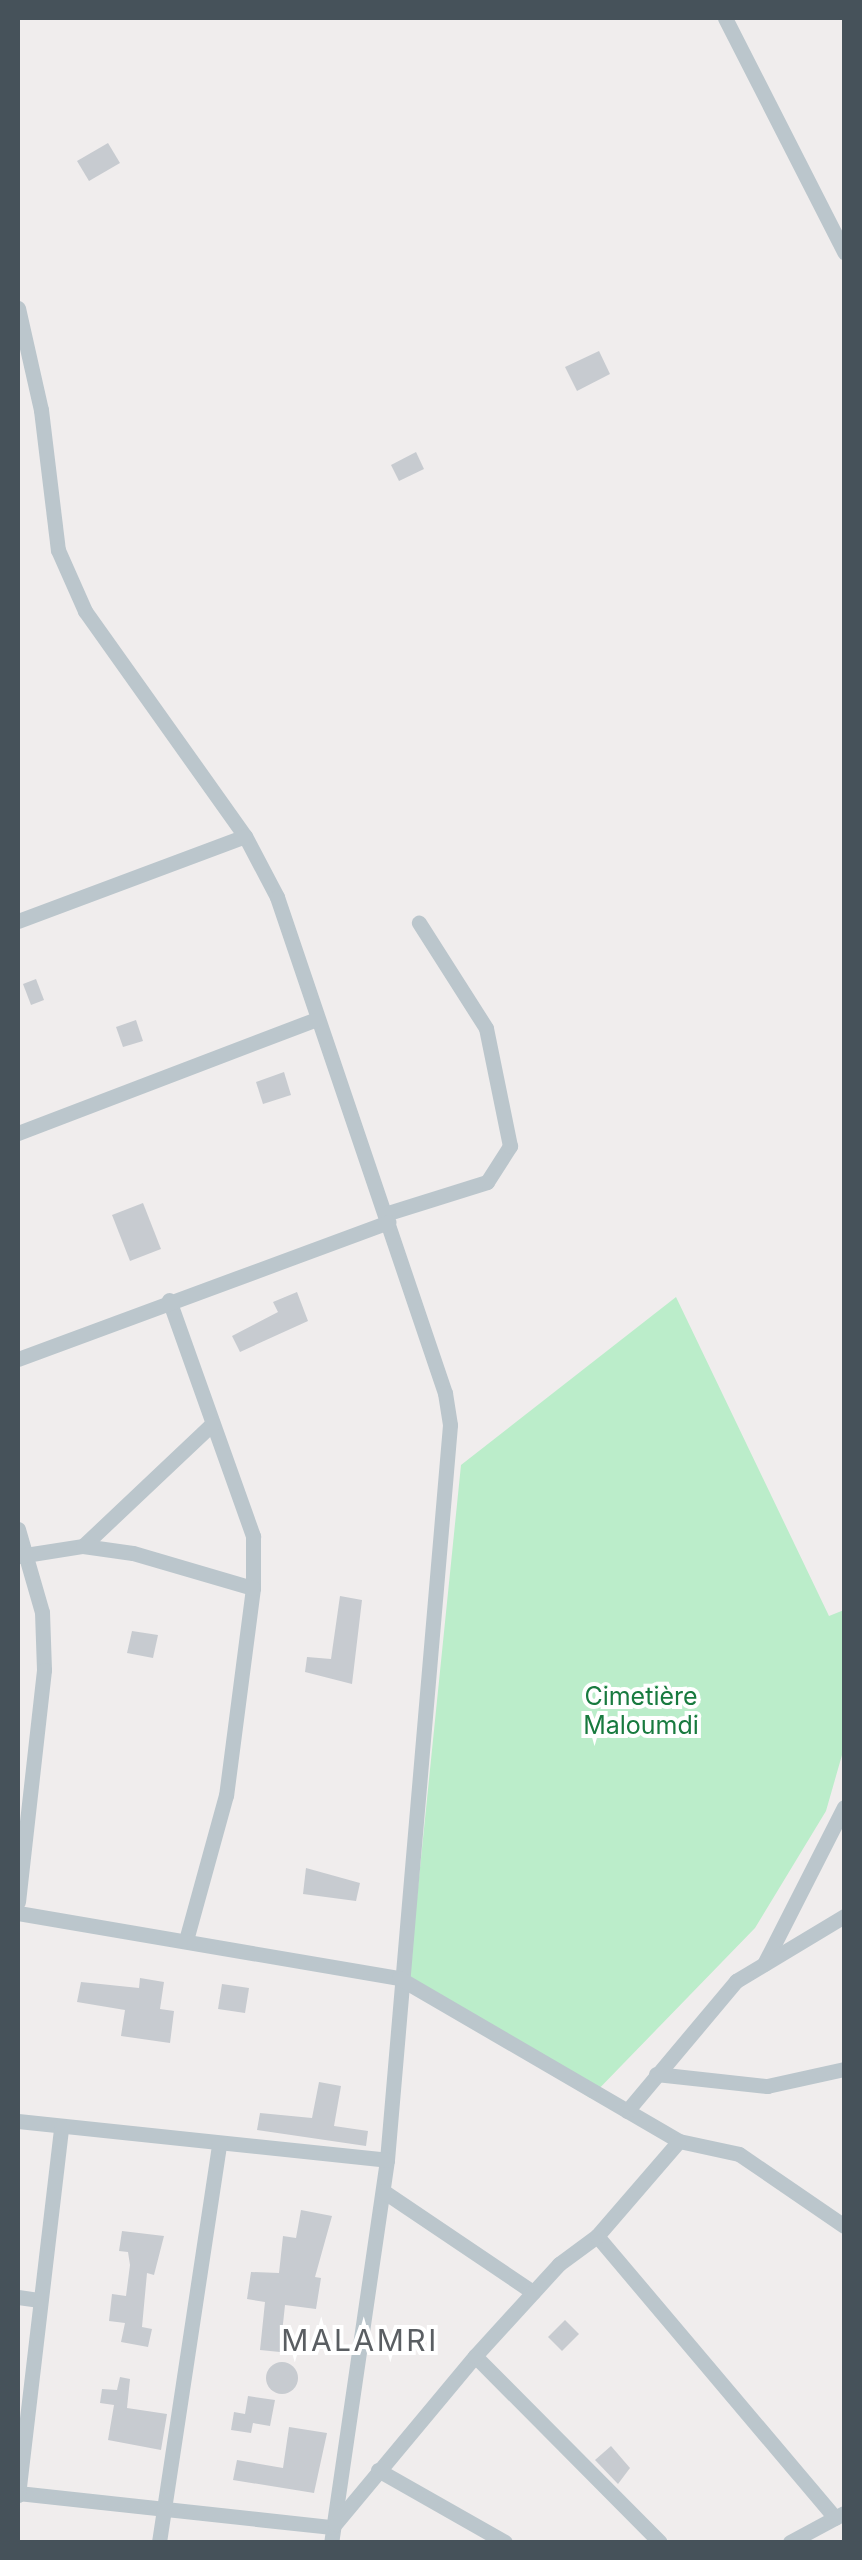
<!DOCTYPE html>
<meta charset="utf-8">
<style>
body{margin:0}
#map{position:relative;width:862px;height:2560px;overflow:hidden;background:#f0eded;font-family:Inter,sans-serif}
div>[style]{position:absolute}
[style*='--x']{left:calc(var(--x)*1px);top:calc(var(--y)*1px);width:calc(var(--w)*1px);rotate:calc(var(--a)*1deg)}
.green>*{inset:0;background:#bbedca}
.building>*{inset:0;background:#c7cbd0}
.round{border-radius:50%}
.street>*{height:15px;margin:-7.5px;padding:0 7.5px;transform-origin:7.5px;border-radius:7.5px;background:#bbc6cc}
span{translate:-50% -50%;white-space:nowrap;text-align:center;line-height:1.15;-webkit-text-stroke:8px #fff;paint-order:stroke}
.park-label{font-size:25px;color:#187a3f}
.quarter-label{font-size:30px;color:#5a5e62;letter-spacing:2.5px}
.frame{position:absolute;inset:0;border:20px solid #46525a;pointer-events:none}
</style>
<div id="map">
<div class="green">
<i style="clip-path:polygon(676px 1297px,829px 1616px,844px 1610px,844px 1748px,826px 1811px,755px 1928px,590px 2098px,409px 1976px,461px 1465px)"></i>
</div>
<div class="building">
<i style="clip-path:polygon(108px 143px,120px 163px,89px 181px,77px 161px)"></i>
<i style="clip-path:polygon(599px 351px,610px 374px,577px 391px,565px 367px)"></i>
<i style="clip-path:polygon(416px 452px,424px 469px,399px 481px,391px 465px)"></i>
<i style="clip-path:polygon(36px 979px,44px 1000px,31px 1005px,23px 984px)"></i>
<i style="clip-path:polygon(136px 1020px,143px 1041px,123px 1047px,116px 1027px)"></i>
<i style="clip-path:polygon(284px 1072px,291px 1095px,263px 1104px,256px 1082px)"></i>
<i style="clip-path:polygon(143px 1203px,161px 1249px,130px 1261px,112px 1215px)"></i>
<i style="clip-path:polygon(297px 1292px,308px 1321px,240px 1352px,232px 1336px,278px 1312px,273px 1302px)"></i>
<i style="clip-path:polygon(340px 1596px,362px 1600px,352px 1684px,305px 1672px,307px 1657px,331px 1659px)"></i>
<i style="clip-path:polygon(132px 1631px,158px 1635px,153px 1658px,127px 1653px)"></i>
<i style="clip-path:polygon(306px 1868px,360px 1883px,356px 1901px,303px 1894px)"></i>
<i style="clip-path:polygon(140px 1978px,164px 1982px,160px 2009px,174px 2011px,170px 2043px,121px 2036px,125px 2010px,77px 2002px,81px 1982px,139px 1988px)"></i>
<i style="clip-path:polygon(222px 1984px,249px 1988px,245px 2013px,218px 2009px)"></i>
<i style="clip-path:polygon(319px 2082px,341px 2086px,334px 2126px,368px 2131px,366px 2146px,257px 2130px,260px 2113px,312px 2118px)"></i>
<i style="clip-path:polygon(301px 2210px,332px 2216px,315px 2277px,321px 2278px,316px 2309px,285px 2305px,280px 2352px,260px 2350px,265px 2302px,247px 2299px,251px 2272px,279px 2273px,283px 2236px,296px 2238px)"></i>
<i style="clip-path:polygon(122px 2231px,164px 2236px,154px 2275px,147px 2273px,142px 2327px,152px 2329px,148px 2347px,121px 2342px,125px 2323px,109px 2321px,112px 2294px,126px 2296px,130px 2265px,128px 2252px,119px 2251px)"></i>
<i style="clip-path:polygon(565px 2320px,579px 2334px,562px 2351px,548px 2337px)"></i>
<i class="round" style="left:266px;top:2362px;width:32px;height:32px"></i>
<i style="clip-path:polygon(120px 2377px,130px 2379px,127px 2408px,167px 2414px,161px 2450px,108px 2440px,114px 2405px,100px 2403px,102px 2389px,117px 2390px)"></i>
<i style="clip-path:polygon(248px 2396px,275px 2400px,270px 2426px,253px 2423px,251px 2433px,231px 2430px,234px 2412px,245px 2414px)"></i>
<i style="clip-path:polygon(289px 2427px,327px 2433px,314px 2493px,233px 2480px,237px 2460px,283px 2468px)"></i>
<i style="clip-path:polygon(611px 2446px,630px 2468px,618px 2484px,595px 2460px)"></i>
</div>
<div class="street">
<i style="--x:725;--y:18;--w:263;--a:63"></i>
<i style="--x:18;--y:308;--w:105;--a:77.3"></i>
<i style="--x:41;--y:410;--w:141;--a:83.1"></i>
<i style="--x:58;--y:550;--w:67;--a:66.1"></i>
<i style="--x:85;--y:611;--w:276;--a:54.6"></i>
<i style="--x:245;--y:836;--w:69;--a:62.3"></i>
<i style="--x:277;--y:897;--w:524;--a:71.29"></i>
<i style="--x:445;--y:1393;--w:32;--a:81"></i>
<i style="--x:450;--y:1425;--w:738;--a:94.9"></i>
<i style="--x:387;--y:2160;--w:386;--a:98.3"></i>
<i style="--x:18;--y:921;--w:242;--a:-20.5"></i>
<i style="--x:18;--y:1133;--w:317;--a:-20.9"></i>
<i style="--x:385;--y:1214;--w:107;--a:-17.4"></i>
<i style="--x:487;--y:1182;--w:43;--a:-57.4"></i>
<i style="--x:510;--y:1146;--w:120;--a:-101.5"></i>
<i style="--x:486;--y:1028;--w:125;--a:-122.5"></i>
<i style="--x:169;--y:1300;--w:251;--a:70.4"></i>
<i style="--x:253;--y:1536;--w:52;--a:90"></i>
<i style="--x:253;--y:1588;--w:209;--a:97.4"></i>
<i style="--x:226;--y:1795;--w:150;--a:105.4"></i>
<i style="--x:18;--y:1359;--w:395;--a:-20.3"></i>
<i style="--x:18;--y:1529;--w:86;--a:73.9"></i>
<i style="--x:42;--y:1612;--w:58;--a:88"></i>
<i style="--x:44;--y:1670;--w:233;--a:96.4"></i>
<i style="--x:83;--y:1546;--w:178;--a:-43.4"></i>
<i style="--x:19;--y:1556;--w:65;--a:-8.9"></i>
<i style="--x:83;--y:1546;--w:50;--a:8"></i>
<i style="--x:133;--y:1553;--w:125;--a:16.3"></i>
<i style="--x:18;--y:1913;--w:387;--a:9.7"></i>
<i style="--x:399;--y:1978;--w:324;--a:30.2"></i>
<i style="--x:679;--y:2141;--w:61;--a:12.2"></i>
<i style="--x:739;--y:2154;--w:127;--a:34.4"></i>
<i style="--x:764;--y:1964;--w:176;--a:-63"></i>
<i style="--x:656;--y:2074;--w:112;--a:6.2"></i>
<i style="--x:767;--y:2086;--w:79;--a:-12.4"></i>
<i style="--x:627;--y:2111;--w:170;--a:-50"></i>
<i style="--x:736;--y:1981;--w:126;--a:-31"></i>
<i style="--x:18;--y:2121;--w:371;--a:6"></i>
<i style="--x:383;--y:2191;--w:181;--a:34"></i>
<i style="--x:597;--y:2236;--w:369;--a:49.8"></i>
<i style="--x:18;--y:2297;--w:22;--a:8"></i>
<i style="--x:475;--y:2356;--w:262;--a:45.2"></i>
<i style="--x:378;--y:2470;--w:146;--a:29.6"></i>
<i style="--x:18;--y:2493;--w:316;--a:6.2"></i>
<i style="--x:18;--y:2495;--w:371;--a:-83.3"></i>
<i style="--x:335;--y:2524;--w:219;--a:-50.2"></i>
<i style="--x:475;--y:2356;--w:125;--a:-47.6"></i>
<i style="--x:559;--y:2264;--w:47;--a:-36.4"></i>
<i style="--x:597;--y:2236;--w:125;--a:-49.2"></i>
<i style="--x:159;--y:2542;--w:403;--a:-81.4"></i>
<i style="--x:790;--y:2542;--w:61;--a:-28.2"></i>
</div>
<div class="park-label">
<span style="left:641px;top:1711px">Cimetière<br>Maloumdi</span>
</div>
<div class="quarter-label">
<span style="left:360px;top:2340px">MALAMRI</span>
</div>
<div class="frame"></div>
</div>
